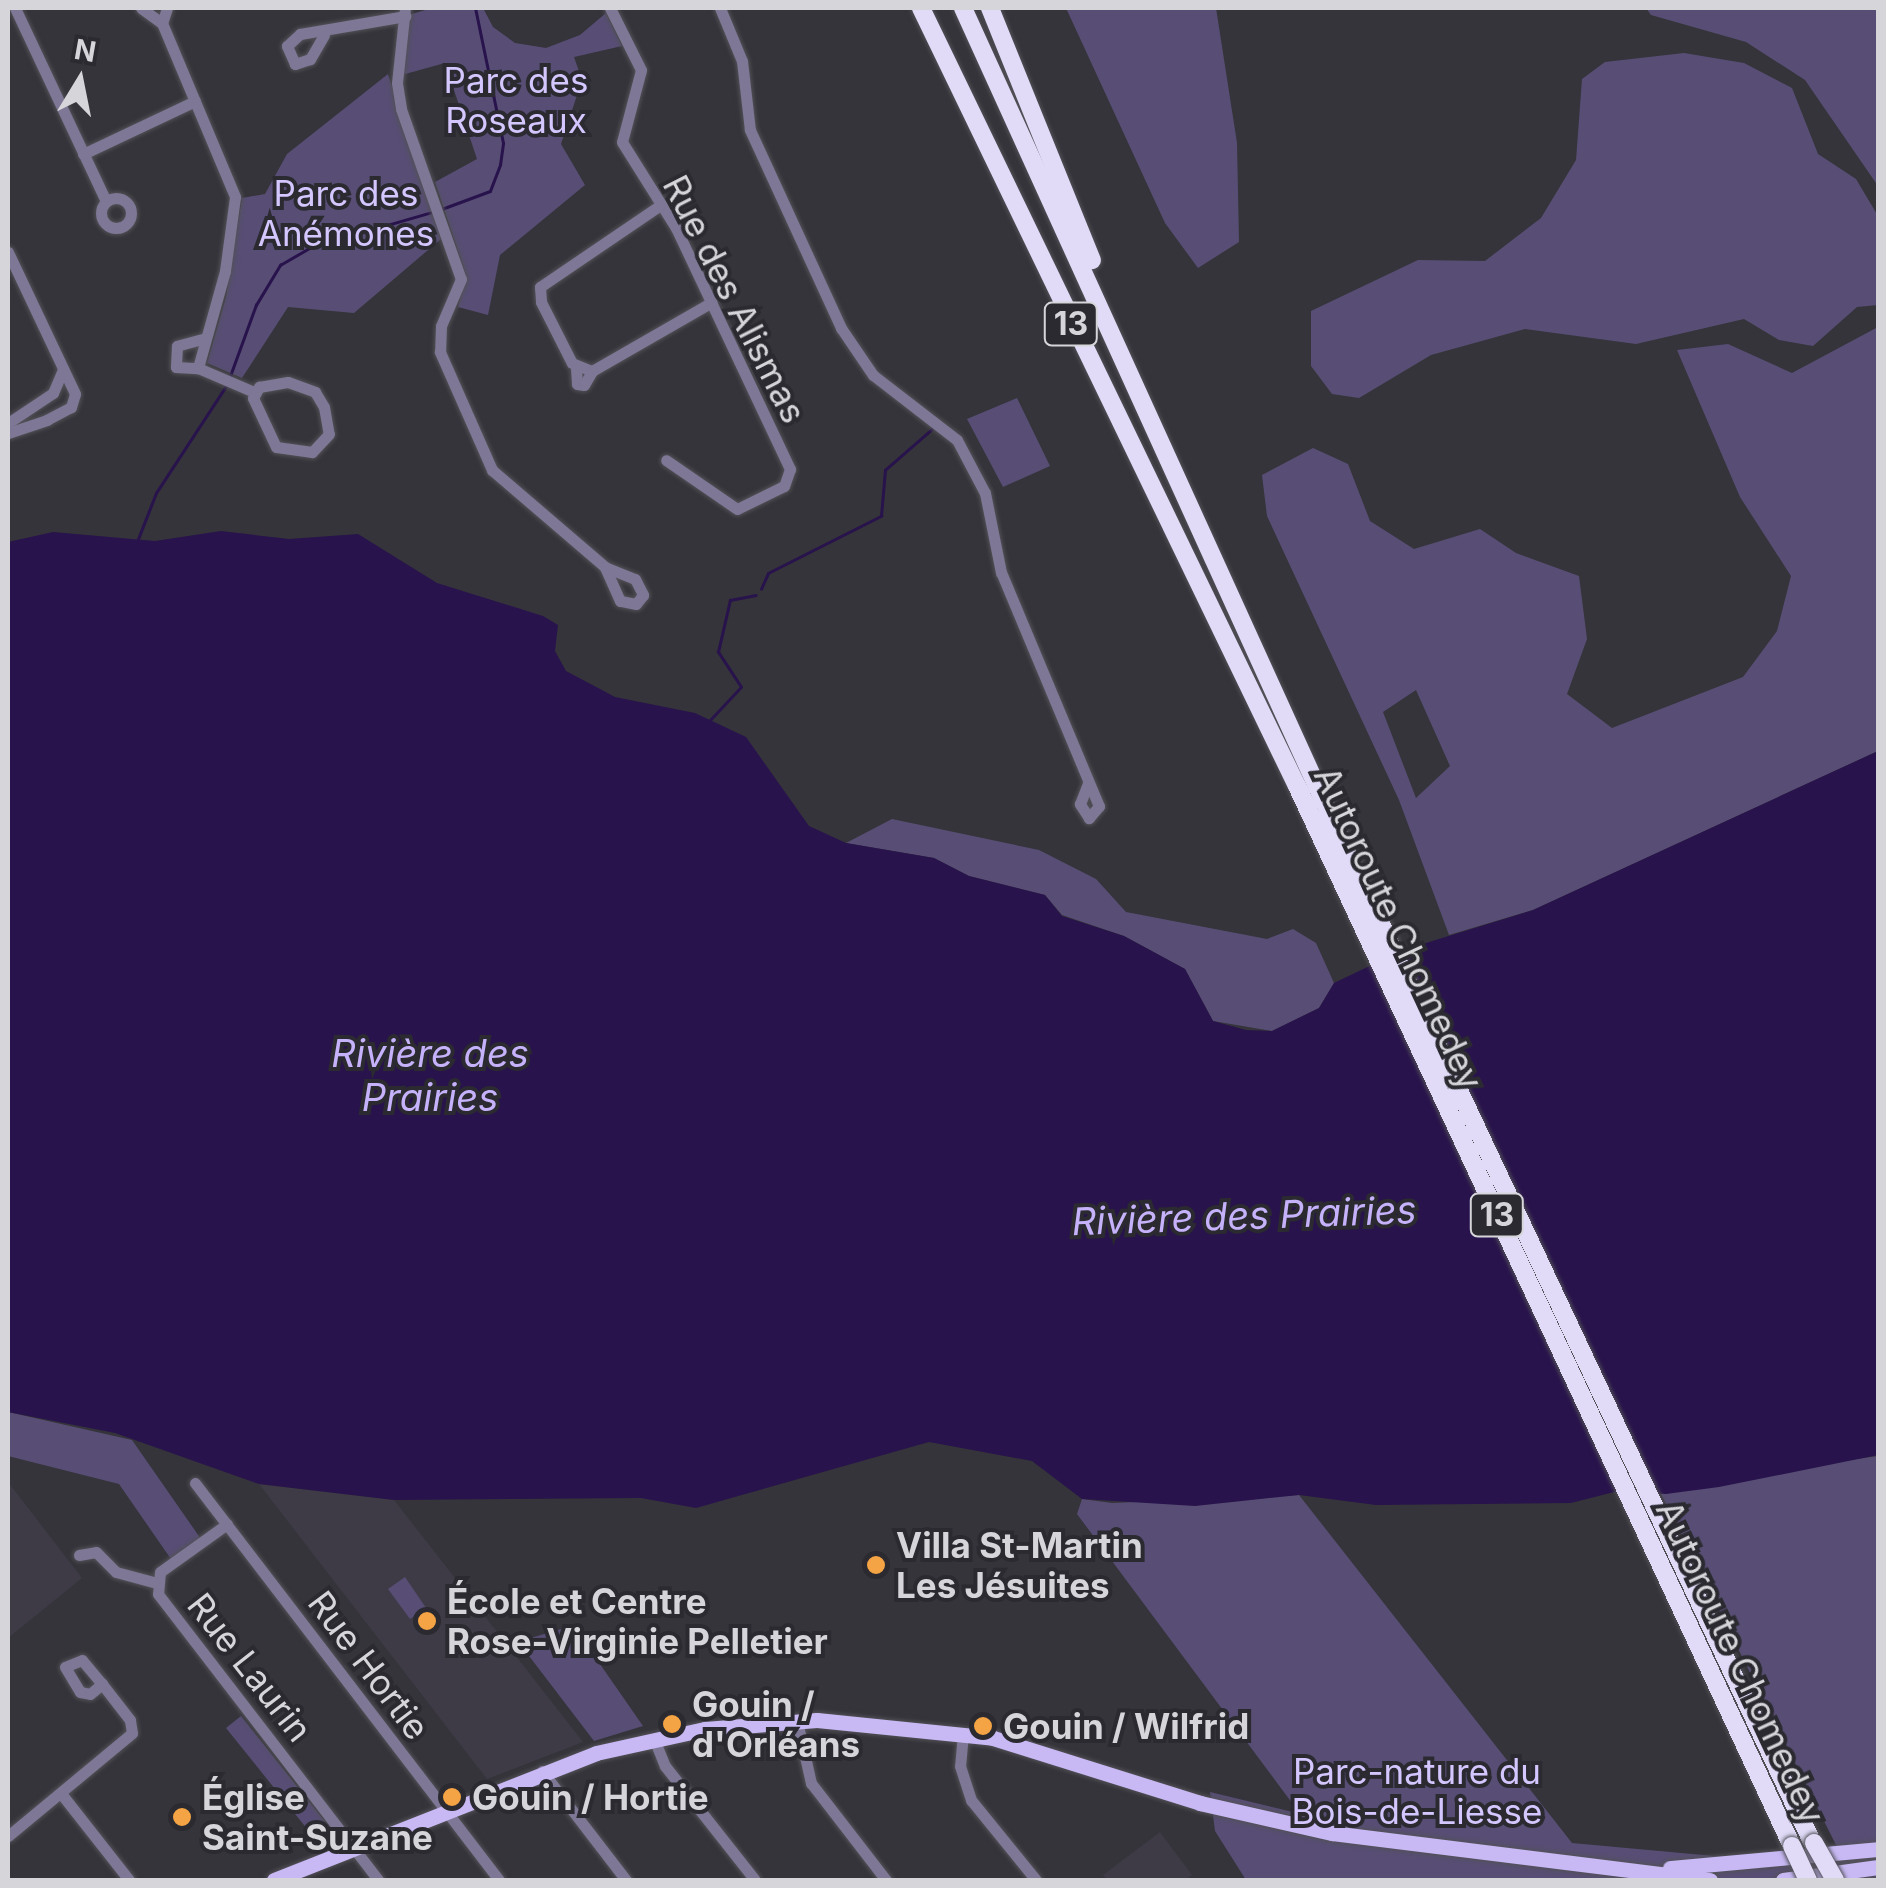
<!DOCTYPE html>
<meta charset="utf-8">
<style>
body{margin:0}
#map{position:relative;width:1886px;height:1888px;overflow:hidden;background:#35343a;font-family:Inter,sans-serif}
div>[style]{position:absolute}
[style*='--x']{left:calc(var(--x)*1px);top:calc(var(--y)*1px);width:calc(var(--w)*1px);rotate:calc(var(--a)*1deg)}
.built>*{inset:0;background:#3e3b47}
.green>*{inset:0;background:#584e75}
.water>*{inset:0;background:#28134c}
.stream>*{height:2.5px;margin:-1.25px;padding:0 1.25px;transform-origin:1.25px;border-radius:1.25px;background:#28134c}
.roads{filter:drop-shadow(0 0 2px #525157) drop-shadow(0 0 2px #525157)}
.minor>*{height:11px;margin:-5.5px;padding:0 5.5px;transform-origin:5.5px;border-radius:5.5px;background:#7e7795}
.minor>.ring{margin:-5.5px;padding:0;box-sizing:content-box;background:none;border:11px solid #7e7795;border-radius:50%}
.major>*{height:15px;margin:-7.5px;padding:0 7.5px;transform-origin:7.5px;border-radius:7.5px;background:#c8b9f5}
.highway>*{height:18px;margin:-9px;padding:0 9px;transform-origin:9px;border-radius:9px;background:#e1dbf8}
.bridges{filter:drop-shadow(0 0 2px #525157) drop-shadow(0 0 2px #525157)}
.highway-bridge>*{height:18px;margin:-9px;padding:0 9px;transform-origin:9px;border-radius:9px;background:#e1dbf8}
.dots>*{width:28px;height:28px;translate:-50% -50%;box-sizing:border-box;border:5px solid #2b2a30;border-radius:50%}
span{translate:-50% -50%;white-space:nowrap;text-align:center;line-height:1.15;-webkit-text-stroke:8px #2b2a30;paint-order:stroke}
.shield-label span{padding:2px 8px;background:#2b2a30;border:2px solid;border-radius:8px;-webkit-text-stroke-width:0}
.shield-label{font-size:32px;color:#d6d5d9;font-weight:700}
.park-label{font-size:35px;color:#d4c6fe}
.street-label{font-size:35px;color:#d6d5d9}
.poi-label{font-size:35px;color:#d6d5d9;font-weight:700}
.left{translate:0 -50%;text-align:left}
.water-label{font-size:38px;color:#c5b2fb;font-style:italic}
.frame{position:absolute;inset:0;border:10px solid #d6d5d9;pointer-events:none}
.north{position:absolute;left:30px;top:30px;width:100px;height:100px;-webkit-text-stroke:8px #2b2a30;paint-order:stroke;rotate:10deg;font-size:28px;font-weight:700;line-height:40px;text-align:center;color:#d6d5d9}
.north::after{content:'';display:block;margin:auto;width:35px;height:45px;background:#d6d5d9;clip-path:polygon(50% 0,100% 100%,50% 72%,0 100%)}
</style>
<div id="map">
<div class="built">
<i style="clip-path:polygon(8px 1482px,82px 1578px,8px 1638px)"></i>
<i style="clip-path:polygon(259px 1484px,394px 1500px,583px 1742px,487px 1779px)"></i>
<i style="clip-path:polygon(1160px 1832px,1192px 1875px,1185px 1880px,1107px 1880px,1103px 1875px)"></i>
</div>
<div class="green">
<i style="clip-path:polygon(432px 8px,483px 8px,493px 27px,515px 43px,546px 48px,580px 35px,606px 13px,622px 46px,574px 57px,582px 80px,561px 144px,585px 185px,500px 255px,488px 315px,458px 307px,466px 275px,435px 182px,477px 159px,445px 63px,398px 76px,405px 16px)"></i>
<i style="clip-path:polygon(1066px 8px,1216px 8px,1237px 143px,1239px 242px,1198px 268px,1165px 223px)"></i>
<i style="clip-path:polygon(1646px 8px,1878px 8px,1878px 186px,1805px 80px,1746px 42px,1651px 15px)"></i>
<i style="clip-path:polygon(1684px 53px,1744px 63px,1792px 88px,1818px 154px,1856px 179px,1878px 216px,1878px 305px,1857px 307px,1813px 346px,1779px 340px,1744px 319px,1636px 344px,1525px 329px,1431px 355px,1359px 398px,1332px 394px,1311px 366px,1311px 311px,1418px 260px,1485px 261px,1541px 218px,1576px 160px,1582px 79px,1605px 62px)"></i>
<i style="clip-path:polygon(388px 74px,441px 239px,354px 313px,288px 307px,242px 378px,207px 363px,226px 297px,242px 198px,265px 194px,287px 154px)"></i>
<i style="clip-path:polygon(evenodd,1878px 327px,1878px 751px,1533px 910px,1449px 935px,1399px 800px,1267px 516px,1262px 475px,1313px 448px,1348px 464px,1370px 521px,1414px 549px,1480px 529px,1516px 553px,1579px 576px,1587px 639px,1567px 694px,1612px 728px,1743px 677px,1777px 631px,1791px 576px,1740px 497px,1677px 350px,1728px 344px,1792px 373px,1878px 327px,1416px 690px,1450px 766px,1416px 798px,1383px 712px,1416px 690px)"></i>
<i style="clip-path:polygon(1017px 398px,1050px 466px,1003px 487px,967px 419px)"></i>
<i style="clip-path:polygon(892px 819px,1039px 850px,1096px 879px,1126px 912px,1267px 939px,1293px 929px,1316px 943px,1334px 983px,1319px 1008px,1272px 1031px,1213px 1021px,1185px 969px,1124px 936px,1062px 915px,1045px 895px,969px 876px,934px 858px,846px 843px)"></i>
<i style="clip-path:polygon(8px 1412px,132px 1440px,203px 1542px,173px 1562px,119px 1484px,8px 1456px)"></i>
<i style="clip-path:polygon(1878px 1456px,1878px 1880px,1246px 1880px,1215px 1831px,1210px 1792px,1305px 1815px,1331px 1817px,1298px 1811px,1077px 1514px,1082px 1499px,1112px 1503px,1299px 1495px,1572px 1843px,1725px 1857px,1836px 1845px,1658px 1488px)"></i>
<i style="clip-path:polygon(405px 1577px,426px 1608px,410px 1619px,388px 1589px)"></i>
<i style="clip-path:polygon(571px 1626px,577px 1631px,643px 1726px,594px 1741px,526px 1652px,524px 1640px)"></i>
<i style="clip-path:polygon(241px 1716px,339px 1839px,320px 1845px,226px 1728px)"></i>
</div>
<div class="water">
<i style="clip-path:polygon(221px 531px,289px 539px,358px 534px,437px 583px,543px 616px,558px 625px,555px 651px,566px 671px,615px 697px,695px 713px,746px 737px,809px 826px,846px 843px,934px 858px,969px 876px,1045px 895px,1062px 916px,1124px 936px,1185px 969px,1213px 1021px,1246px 1030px,1272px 1031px,1319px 1008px,1334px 983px,1403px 950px,1533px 910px,1878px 751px,1878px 1455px,1719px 1487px,1666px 1494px,1618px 1491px,1571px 1503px,1376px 1505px,1299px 1495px,1195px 1506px,1082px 1499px,1032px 1461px,929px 1442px,696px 1508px,641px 1498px,394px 1500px,259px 1484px,115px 1433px,8px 1412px,8px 542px,53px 532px,155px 541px)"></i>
</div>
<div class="stream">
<i style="--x:439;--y:210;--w:54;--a:-20.4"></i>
<i style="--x:490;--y:191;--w:28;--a:-69"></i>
<i style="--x:500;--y:165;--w:22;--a:-82"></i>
<i style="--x:503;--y:143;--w:138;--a:-101.7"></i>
<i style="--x:229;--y:379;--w:79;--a:-70"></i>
<i style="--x:256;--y:305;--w:47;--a:-59"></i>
<i style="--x:280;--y:265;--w:36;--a:-30"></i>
<i style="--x:311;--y:247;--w:126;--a:-16.1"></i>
<i style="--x:138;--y:539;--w:49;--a:-68.6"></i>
<i style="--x:156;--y:493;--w:128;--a:-56.8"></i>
<i style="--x:761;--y:589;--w:17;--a:-66"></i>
<i style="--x:768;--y:573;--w:127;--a:-26.8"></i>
<i style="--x:881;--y:516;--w:46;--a:-85"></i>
<i style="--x:885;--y:470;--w:62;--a:-41.1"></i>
<i style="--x:710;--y:720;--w:45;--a:-46.8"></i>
<i style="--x:741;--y:687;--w:42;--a:-123.3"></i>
<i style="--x:718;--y:652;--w:53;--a:-77"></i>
<i style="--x:730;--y:600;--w:26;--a:-11"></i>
</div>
<div class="roads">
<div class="minor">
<i style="--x:15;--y:8;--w:213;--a:64.8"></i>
<i style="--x:141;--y:8;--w:26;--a:36"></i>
<i style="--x:167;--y:8;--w:16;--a:108"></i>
<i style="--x:162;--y:23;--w:189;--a:67.2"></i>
<i style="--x:235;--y:197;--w:75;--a:97.7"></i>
<i style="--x:225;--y:271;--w:101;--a:105.6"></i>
<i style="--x:405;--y:8;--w:75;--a:96.1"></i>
<i style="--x:397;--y:83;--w:26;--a:81"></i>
<i style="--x:401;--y:109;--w:180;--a:70.6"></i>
<i style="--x:461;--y:279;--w:51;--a:113.1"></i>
<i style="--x:441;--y:326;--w:26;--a:92"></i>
<i style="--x:440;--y:352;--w:129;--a:66.2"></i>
<i style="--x:492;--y:470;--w:149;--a:40.6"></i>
<i style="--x:605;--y:567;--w:32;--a:22"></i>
<i style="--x:635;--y:579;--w:18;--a:63"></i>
<i style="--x:643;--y:595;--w:11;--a:128"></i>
<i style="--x:636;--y:604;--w:16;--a:-169"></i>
<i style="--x:620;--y:601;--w:37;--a:-114"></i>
<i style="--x:610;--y:8;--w:69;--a:63.4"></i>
<i style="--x:641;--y:70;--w:74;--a:104.8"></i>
<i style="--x:622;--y:142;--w:102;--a:57.9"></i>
<i style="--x:676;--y:228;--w:267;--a:64.7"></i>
<i style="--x:790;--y:469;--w:18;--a:109"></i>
<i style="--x:784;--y:486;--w:52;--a:153.9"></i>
<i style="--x:737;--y:509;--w:86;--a:-145.4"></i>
<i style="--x:720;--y:8;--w:57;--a:67.5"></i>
<i style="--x:742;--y:61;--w:69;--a:83.4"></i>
<i style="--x:750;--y:130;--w:218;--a:65.3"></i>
<i style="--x:841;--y:328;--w:57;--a:55.8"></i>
<i style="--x:873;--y:375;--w:106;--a:37.7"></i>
<i style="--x:957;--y:440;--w:60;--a:62.2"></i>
<i style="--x:985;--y:493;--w:81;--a:78.6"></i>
<i style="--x:1001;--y:572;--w:254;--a:67.3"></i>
<i style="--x:1099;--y:806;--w:16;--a:130"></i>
<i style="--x:1089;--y:818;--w:17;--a:-123"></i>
<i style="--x:1080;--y:804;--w:22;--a:-69"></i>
<i style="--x:324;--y:35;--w:28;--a:120"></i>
<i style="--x:310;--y:59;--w:16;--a:162"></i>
<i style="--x:295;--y:64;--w:20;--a:-114"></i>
<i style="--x:287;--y:46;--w:18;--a:-43"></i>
<i style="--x:300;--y:34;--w:107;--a:-9.7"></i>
<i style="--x:83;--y:154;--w:124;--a:-25.3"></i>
<i class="ring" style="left:101px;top:198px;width:19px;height:19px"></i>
<i style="--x:659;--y:206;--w:144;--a:145.8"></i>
<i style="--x:540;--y:287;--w:15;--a:86"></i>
<i style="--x:541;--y:302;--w:68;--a:63.1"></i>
<i style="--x:572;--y:363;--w:22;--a:22"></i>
<i style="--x:592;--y:371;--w:138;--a:-29.9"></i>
<i style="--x:8;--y:252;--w:157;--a:64.7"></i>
<i style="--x:75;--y:394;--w:14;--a:107"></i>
<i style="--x:71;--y:407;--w:27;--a:152"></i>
<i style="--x:47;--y:420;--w:41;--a:161.6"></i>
<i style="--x:206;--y:338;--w:30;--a:165"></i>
<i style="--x:177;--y:346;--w:21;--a:93"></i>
<i style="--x:176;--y:367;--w:22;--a:3"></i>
<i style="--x:198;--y:368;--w:61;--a:23.2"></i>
<i style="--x:576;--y:369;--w:15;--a:86"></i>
<i style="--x:577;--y:384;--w:7;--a:8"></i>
<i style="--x:584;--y:385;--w:16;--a:-60"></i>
<i style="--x:288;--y:382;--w:29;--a:20"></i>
<i style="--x:315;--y:392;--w:17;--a:59"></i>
<i style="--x:324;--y:407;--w:27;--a:80"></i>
<i style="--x:329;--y:434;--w:25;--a:133"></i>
<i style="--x:312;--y:452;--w:36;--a:-172"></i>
<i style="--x:276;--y:447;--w:54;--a:-115.1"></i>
<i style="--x:253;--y:398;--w:13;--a:-61"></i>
<i style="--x:259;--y:387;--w:29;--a:-10"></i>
<i style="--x:8;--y:423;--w:54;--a:-33.7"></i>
<i style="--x:53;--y:393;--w:26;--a:-67"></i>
<i style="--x:195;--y:1483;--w:500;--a:52.56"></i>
<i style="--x:227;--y:1524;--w:82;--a:144.4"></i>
<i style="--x:160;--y:1572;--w:22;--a:95"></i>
<i style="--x:158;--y:1594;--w:361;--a:52.4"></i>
<i style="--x:79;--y:1555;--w:17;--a:-10"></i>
<i style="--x:96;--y:1552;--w:28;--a:45"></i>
<i style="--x:116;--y:1572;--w:39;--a:15"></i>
<i style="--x:797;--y:1721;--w:64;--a:77.3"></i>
<i style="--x:811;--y:1783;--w:123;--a:52.3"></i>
<i style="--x:963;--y:1733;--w:33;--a:95"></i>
<i style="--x:960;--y:1766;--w:36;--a:72"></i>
<i style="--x:971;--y:1800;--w:103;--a:50.9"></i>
<i style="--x:654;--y:1739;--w:29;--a:68"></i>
<i style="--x:665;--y:1766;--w:145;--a:51.7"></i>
<i style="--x:542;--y:1771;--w:138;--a:52.4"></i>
<i style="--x:63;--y:1796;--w:107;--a:51.8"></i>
<i style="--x:8;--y:1836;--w:161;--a:-39.7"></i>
<i style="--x:132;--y:1733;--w:13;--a:-99"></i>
<i style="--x:130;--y:1720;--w:46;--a:-127.9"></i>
<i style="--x:102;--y:1684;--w:31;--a:-130"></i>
<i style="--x:82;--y:1660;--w:18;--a:158"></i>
<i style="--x:65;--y:1667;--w:29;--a:59"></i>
<i style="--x:80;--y:1692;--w:10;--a:11"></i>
<i style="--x:90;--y:1694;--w:16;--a:-40"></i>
</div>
<div class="major">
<i style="--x:1670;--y:1868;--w:209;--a:-5.2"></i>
<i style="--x:274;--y:1880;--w:346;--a:-21.5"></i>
<i style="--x:596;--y:1753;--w:112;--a:-12.4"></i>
<i style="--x:705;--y:1729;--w:112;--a:-4.6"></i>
<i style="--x:817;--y:1720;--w:177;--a:5.8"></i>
<i style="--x:993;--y:1738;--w:217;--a:17.4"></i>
<i style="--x:1200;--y:1803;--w:135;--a:12.8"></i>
<i style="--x:1332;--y:1833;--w:381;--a:7.1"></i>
<i style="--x:1783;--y:1880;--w:96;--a:-7.8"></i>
</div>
<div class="highway">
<i style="--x:921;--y:8;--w:864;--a:64.21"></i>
<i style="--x:1297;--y:786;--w:1170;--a:64.97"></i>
<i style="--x:963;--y:8;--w:911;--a:65.55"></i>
<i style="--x:1340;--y:837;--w:1113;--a:64.84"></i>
<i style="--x:990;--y:8;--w:272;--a:68"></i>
</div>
</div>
<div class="bridges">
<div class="highway-bridge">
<i style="--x:1814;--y:1843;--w:43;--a:60.4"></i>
<i style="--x:1792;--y:1846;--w:38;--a:65"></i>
</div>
</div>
<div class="dots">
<i style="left:876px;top:1565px;background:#f4a444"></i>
<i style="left:427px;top:1621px;background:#f4a444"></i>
<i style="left:672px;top:1724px;background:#f4a444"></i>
<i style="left:983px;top:1726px;background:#f4a444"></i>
<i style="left:452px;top:1797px;background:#f4a444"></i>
<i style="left:182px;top:1817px;background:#f4a444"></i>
</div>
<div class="shield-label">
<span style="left:1071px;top:324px">13</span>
<span style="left:1497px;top:1215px">13</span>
</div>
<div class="park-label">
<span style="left:516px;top:100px">Parc des<br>Roseaux</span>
<span style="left:346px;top:213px">Parc des<br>Anémones</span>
<span style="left:1417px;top:1791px">Parc-nature du<br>Bois-de-Liesse</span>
</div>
<div class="street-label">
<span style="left:735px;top:299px;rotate:63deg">Rue des Alismas</span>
<span style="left:1399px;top:928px;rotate:65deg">Autoroute Chomedey</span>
<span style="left:1741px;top:1662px;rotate:65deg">Autoroute Chomedey</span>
<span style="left:369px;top:1665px;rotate:53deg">Rue Hortie</span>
<span style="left:250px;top:1667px;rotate:52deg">Rue Laurin</span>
</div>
<div class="poi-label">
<span class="left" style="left:896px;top:1565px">Villa St-Martin<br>Les Jésuites</span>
<span class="left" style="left:447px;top:1621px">École et Centre<br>Rose-Virginie Pelletier</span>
<span class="left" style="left:692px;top:1724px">Gouin /<br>d'Orléans</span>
<span class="left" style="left:1003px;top:1726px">Gouin / Wilfrid</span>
<span class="left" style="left:202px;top:1817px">Église<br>Saint-Suzane</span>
<span class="left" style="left:472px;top:1797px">Gouin / Hortie</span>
</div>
<div class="water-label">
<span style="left:430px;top:1076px">Rivière des<br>Prairies</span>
<span style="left:1244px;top:1216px;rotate:-2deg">Rivière des Prairies</span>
</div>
<div class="frame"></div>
<div class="north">N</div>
</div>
